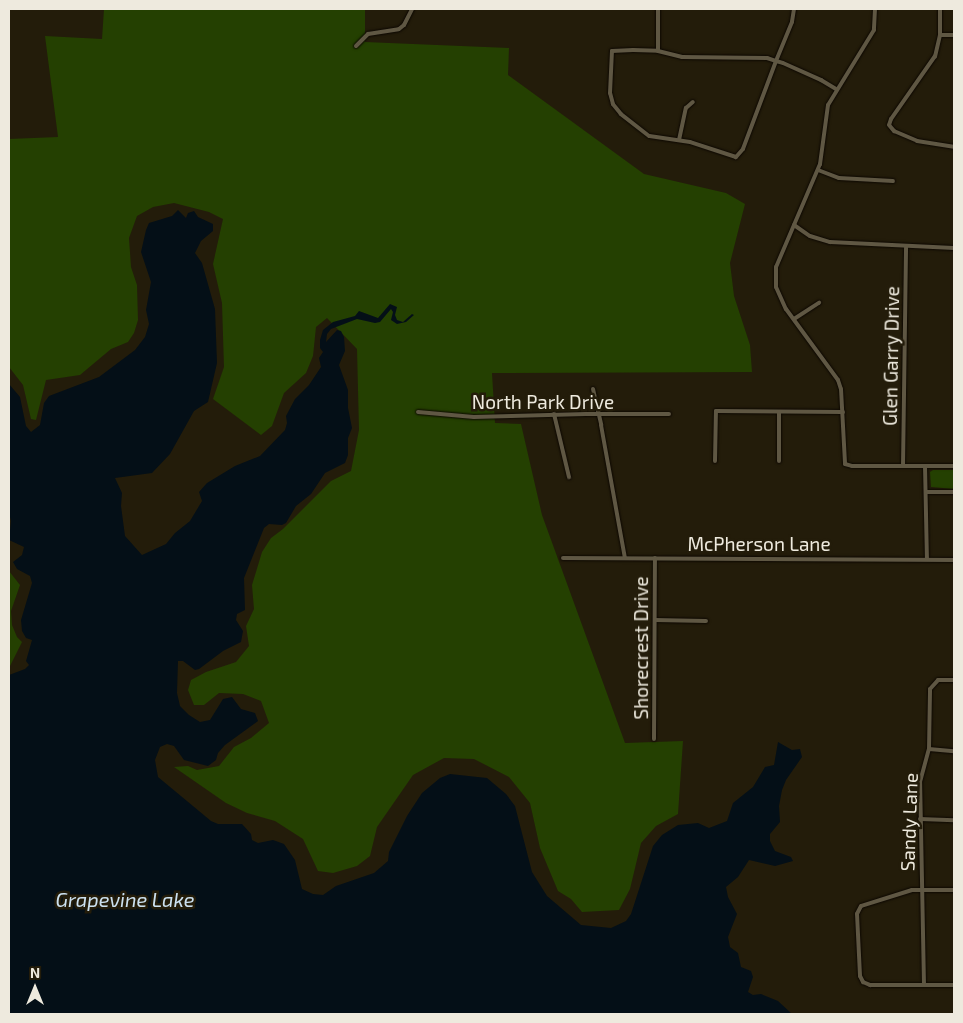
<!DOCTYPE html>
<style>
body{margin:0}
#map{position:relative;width:963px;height:1023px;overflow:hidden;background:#231c0a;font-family:"Exo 2",sans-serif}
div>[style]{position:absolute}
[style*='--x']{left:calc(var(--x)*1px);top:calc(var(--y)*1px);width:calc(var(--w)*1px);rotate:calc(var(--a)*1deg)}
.green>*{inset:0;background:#244001}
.water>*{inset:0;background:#040f17}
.roads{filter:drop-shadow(0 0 1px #0c0700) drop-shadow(0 0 1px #0c0700)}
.minor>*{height:4px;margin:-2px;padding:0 2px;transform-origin:2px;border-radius:2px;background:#5f5743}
span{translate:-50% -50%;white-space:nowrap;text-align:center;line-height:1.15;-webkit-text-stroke:5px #231c0a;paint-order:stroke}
.street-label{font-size:19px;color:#eeeade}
.water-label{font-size:20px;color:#cce1f0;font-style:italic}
.frame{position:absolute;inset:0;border:10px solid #eeeade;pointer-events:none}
.north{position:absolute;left:10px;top:963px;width:50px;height:50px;-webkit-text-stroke:4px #231c0a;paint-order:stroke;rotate:0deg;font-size:14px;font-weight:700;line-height:20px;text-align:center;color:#eeeade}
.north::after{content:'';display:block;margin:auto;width:18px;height:22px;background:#eeeade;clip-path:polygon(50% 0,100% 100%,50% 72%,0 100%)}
</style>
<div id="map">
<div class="green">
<i style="clip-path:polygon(104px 9px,365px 9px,365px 42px,509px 48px,508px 75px,644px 174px,726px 193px,745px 204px,730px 263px,734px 296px,750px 345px,752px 372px,492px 373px,495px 423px,521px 424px,542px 515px,625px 743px,683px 741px,678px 814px,656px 826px,641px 843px,630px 889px,619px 910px,582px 912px,571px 899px,558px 891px,540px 848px,530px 803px,509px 777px,474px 759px,444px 758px,413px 775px,377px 827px,370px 856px,357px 866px,333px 873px,318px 871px,303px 839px,275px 821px,247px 813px,226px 803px,174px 767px,188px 766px,197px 770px,219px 766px,234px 747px,251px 738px,269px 723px,261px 701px,243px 694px,219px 693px,204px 705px,194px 705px,188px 690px,191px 680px,206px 672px,236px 662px,249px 646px,246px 626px,254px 609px,252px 585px,262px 552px,271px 538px,283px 529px,331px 481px,351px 471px,359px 430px,357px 349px,327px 318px,316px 327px,313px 356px,306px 373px,284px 393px,272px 426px,261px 435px,213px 399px,224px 367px,222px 303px,213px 264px,223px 219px,209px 212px,174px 203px,153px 207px,137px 216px,129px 238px,131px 267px,137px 285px,138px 320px,134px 333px,128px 342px,111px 349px,80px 375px,46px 380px,36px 420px,31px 419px,23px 385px,9px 367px,9px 139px,58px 137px,45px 36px,102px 39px)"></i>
<i style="clip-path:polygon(933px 470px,954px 470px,954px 489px,931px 487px,930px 472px)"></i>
<i style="clip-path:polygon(9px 571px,20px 585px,11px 611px,12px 625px,17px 637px,22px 642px,9px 668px)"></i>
</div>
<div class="water">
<i style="clip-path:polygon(178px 210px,186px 218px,188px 213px,194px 211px,198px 217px,213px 224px,213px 231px,201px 241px,195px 253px,202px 263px,215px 309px,217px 363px,208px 402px,194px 411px,170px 454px,152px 473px,115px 478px,122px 493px,121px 506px,125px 536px,142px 555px,166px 544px,175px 533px,190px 521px,202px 501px,199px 492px,207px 483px,235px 466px,260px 456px,285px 430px,287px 423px,286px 416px,295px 399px,309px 385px,321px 367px,319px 358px,323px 352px,320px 348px,320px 340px,323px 330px,333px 322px,355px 316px,359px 311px,378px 318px,390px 304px,397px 307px,395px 315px,397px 320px,403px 322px,412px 314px,414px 315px,406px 322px,397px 324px,391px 320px,393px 312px,391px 309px,380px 322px,375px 323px,357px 319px,331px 329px,327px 334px,326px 342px,337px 330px,341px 331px,344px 337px,345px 351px,339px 365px,348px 390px,348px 408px,352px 428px,348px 438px,348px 455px,345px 463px,325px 473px,311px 494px,296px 506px,286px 523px,282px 525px,269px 524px,264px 528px,244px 578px,245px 610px,237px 614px,236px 620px,243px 631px,241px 642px,223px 651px,199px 669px,195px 670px,183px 661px,178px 661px,177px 693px,180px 706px,189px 715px,200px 722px,210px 720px,223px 699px,232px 697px,241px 709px,255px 713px,258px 721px,225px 745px,218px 753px,216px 760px,208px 766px,184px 760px,174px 746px,167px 744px,160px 747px,155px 760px,158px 777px,211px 821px,218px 824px,242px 824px,251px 834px,252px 840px,258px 843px,273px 840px,284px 844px,295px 860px,302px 889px,313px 894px,323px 895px,336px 886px,374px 873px,388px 861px,389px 852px,407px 816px,422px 793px,440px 778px,450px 774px,487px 778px,506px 794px,515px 806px,532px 872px,547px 896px,581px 925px,611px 928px,626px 921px,631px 914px,653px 846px,662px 835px,678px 825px,698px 823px,709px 828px,727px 821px,733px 803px,753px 787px,765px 767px,774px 765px,778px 742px,792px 750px,800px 749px,802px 757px,786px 780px,782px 790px,779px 806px,780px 822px,770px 834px,770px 841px,775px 851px,791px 857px,793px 861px,775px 866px,749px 860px,738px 877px,726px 887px,728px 897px,737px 914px,728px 937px,730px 947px,738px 953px,741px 967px,751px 971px,753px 977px,748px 992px,753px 995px,761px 994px,778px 1001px,792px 1014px,9px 1014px,9px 675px,25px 669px,29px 665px,26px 661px,32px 640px,26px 638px,22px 631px,21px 620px,32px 583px,30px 576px,17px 569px,13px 562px,22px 555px,24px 547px,9px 540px,11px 521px,9px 513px,9px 384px,20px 397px,26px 426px,31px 432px,40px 425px,44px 403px,49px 396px,99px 377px,135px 350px,145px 337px,149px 324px,146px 310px,151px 282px,141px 252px,146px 230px,149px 223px,172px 216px)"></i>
</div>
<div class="roads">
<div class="minor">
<i style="--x:794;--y:9;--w:13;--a:99"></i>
<i style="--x:792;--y:22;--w:42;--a:112.3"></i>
<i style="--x:776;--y:61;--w:94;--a:110.6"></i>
<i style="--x:743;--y:149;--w:11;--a:131"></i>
<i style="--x:736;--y:157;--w:48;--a:-161.9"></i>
<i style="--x:690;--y:142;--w:41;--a:-171.7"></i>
<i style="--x:649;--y:136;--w:36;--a:-142"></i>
<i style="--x:621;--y:114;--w:13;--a:-129"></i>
<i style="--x:613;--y:104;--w:11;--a:-105"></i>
<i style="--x:610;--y:93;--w:42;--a:-87.3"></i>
<i style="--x:612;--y:51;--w:21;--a:-3"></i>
<i style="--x:633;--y:50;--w:25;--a:2"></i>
<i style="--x:658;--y:51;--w:25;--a:14"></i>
<i style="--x:682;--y:57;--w:85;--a:0.7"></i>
<i style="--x:767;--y:58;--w:9;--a:18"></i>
<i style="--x:776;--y:61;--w:7;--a:16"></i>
<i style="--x:783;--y:63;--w:42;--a:24.1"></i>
<i style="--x:821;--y:80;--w:17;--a:31"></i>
<i style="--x:875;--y:9;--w:21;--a:93"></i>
<i style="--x:874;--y:30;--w:88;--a:121.5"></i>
<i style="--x:828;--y:105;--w:60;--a:97.7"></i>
<i style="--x:820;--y:164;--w:112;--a:113.1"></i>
<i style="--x:776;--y:267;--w:20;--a:90"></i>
<i style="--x:776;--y:287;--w:24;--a:66"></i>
<i style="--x:786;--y:309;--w:88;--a:53.8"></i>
<i style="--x:838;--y:380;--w:9;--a:72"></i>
<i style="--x:841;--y:389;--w:75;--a:86.9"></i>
<i style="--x:845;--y:464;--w:7;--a:16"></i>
<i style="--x:852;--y:466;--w:102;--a:0"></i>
<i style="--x:940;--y:9;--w:26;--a:90"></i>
<i style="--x:940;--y:35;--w:22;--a:103"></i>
<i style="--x:935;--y:56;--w:77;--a:124.9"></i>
<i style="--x:891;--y:119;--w:6;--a:108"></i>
<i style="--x:889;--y:125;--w:8;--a:50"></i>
<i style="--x:894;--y:131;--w:25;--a:23"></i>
<i style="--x:917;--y:141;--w:37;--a:9"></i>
<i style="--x:940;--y:35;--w:14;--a:0"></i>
<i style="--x:356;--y:46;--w:17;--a:-45"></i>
<i style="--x:368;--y:34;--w:31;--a:-9"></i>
<i style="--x:399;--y:29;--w:6;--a:-39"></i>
<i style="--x:404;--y:25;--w:18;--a:-63"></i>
<i style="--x:658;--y:51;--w:42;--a:-90"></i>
<i style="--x:679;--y:140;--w:33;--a:-78"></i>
<i style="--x:686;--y:108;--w:9;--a:-41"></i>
<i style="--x:818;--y:170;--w:22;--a:21"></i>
<i style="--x:839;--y:178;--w:54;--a:3.2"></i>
<i style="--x:794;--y:225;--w:19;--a:35"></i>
<i style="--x:810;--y:236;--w:21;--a:17"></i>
<i style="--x:830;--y:242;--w:124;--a:2.8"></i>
<i style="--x:794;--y:319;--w:30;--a:-33"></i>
<i style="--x:593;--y:389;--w:37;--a:77"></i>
<i style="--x:601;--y:425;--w:135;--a:79.8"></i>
<i style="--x:418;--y:412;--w:56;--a:5.1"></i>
<i style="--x:474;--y:417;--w:112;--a:-1.5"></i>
<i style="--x:586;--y:414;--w:83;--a:0"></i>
<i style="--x:779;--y:412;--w:49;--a:90"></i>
<i style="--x:554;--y:414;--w:65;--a:76.6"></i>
<i style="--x:715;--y:461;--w:50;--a:-88.9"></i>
<i style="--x:716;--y:411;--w:127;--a:0.5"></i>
<i style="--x:903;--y:466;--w:220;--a:-89.2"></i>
<i style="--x:925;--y:466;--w:92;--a:88.8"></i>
<i style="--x:926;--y:492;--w:28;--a:0"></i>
<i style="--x:563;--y:558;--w:391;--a:0.3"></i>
<i style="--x:655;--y:620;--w:51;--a:1.1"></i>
<i style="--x:654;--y:739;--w:181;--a:-89.7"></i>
<i style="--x:929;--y:749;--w:25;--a:5"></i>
<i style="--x:920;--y:819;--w:34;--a:2"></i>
<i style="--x:954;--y:890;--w:42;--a:180"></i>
<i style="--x:912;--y:890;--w:53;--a:162.6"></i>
<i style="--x:861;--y:906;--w:9;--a:117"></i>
<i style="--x:857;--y:914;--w:62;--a:87.2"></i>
<i style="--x:860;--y:976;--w:7;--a:63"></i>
<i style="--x:863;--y:982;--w:8;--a:23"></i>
<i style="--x:870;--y:985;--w:84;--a:0"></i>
<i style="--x:924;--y:985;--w:203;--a:-91.1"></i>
<i style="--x:920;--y:782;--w:34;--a:-75"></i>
<i style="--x:929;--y:749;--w:60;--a:-89"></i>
<i style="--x:930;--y:689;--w:12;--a:-48"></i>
<i style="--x:938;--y:680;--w:16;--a:0"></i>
</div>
</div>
<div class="street-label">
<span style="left:891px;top:356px;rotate:-89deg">Glen Garry Drive</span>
<span style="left:543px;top:402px">North Park Drive</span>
<span style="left:759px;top:544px">McPherson Lane</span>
<span style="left:641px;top:648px;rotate:-90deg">Shorecrest Drive</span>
<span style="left:909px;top:822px;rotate:-88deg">Sandy Lane</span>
</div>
<div class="water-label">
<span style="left:125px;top:899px">Grapevine Lake</span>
</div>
<div class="frame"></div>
<div class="north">N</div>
</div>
